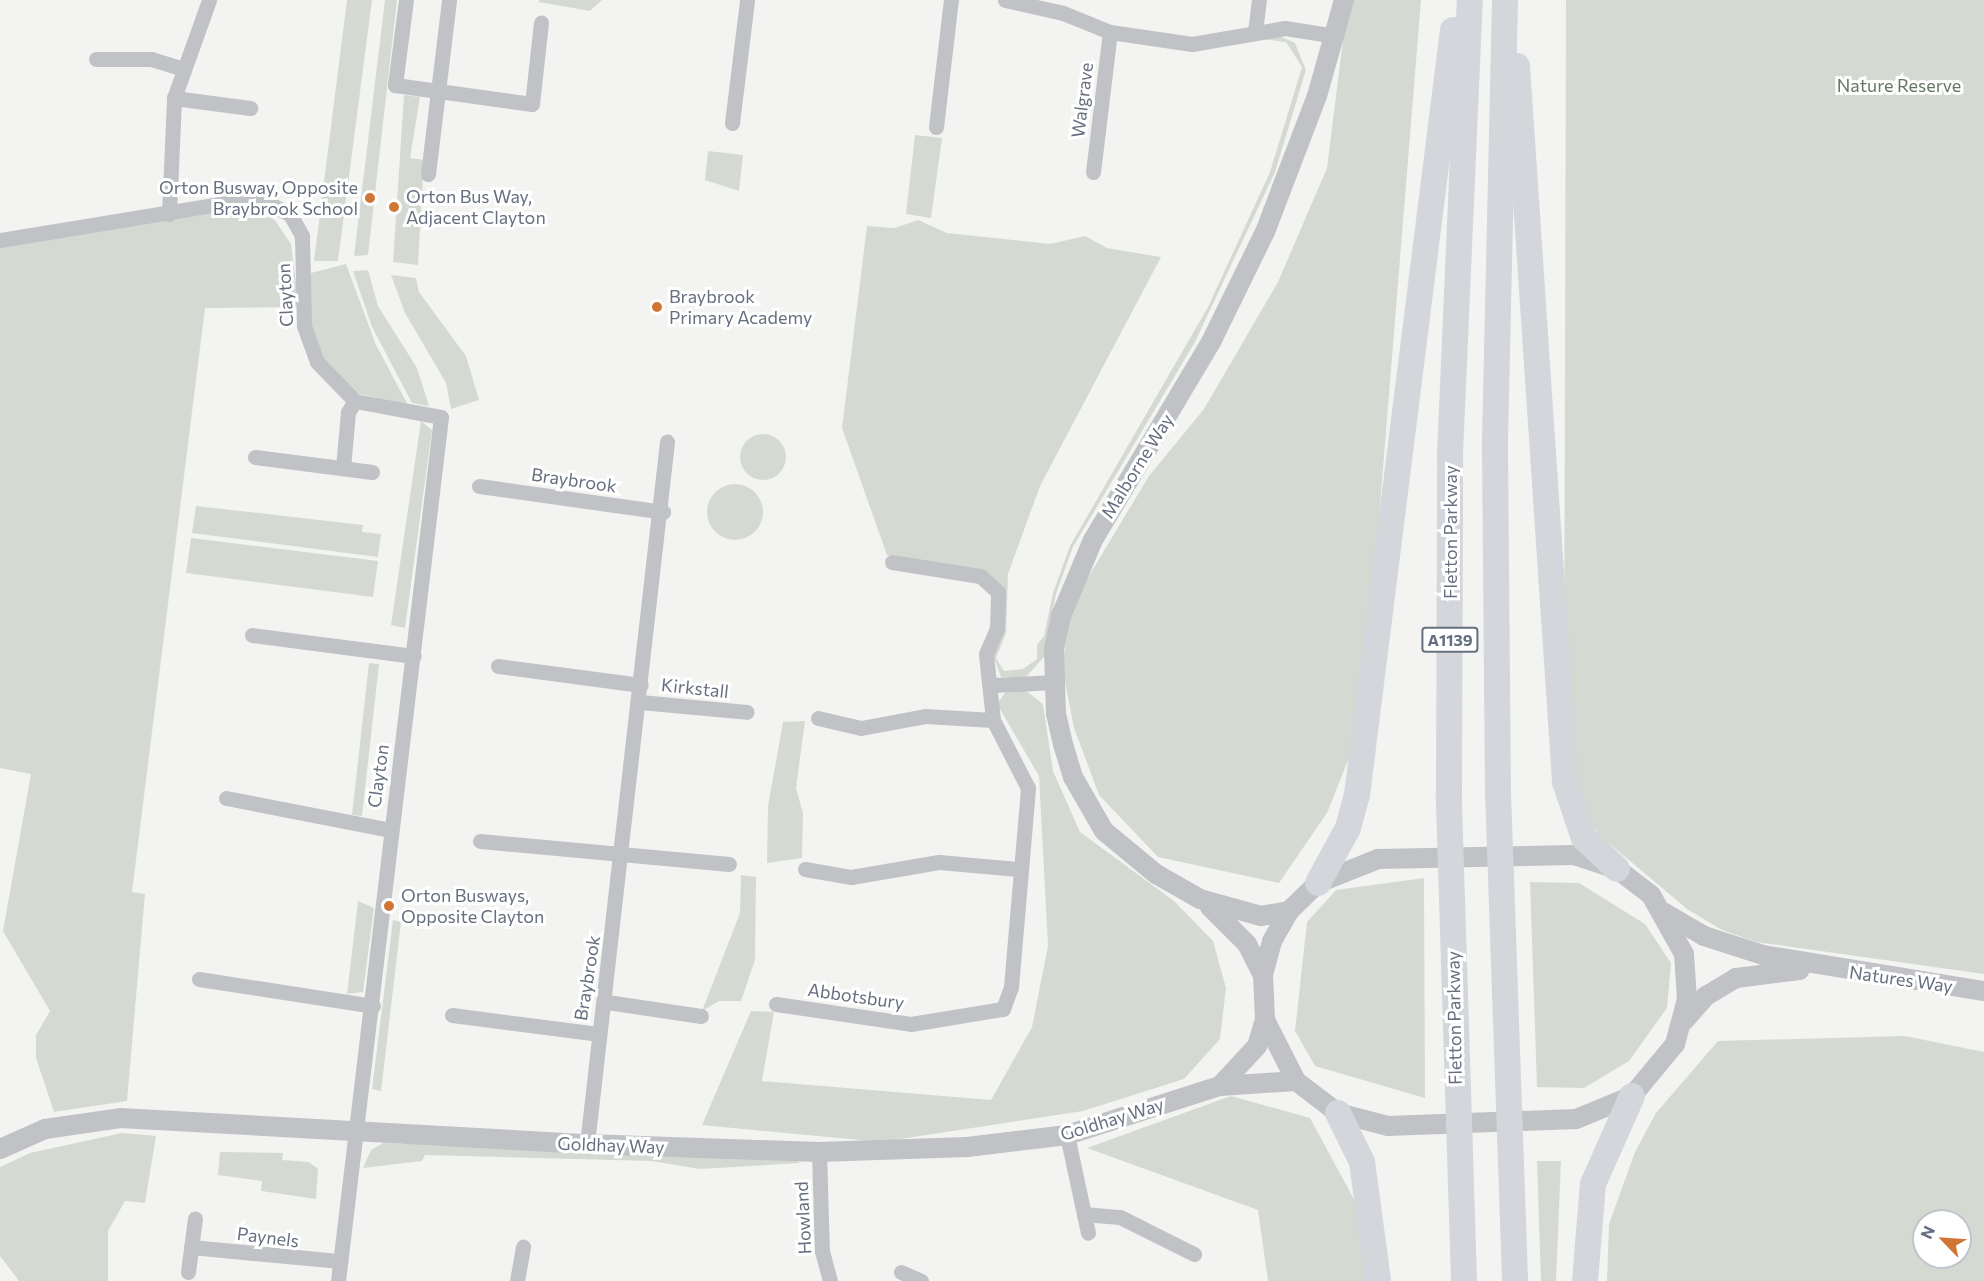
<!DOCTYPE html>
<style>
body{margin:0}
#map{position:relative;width:1984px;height:1281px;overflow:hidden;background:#f3f4f1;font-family:Commissioner,sans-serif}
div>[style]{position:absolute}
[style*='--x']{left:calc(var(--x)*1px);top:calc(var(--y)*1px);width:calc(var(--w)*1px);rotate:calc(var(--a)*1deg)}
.green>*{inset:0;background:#d4dad2}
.round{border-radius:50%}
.minor>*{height:15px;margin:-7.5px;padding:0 7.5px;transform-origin:7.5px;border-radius:7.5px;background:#c0c2c6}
.tertiary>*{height:20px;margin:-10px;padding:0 10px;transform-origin:10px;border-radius:10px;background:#c0c2c6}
.trunk>*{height:26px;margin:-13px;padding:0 13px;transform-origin:13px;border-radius:13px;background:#d3d6db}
.dots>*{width:16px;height:16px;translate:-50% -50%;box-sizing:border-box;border:3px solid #fff;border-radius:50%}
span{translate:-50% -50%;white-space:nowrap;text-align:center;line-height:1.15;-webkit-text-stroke:6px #fff;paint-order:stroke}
.shield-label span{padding:2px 4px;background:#fff;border:2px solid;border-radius:4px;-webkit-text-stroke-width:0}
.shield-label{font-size:16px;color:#666f7f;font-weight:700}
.park-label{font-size:18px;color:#647764}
.street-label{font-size:18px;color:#666f7f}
.poi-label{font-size:18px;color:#666f7f}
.right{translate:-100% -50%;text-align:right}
.left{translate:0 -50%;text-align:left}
.north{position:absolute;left:1912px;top:1209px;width:60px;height:60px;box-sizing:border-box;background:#fff;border:2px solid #c2c5cc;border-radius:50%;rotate:295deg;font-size:16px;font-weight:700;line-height:24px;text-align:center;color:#666f7f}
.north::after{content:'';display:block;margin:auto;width:21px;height:27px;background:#d17534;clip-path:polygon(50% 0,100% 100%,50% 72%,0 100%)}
</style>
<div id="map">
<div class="green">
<i style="clip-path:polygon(347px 0,372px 0,338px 261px,314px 261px)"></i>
<i style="clip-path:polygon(385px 0,397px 0,368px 255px,354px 256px)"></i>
<i style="clip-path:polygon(602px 0,590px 11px,539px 2px,539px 0)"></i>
<i style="clip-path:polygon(1348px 0,1421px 0,1366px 678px,1351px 753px,1327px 813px,1279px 883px,1158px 857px,1099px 795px,1074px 728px,1062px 666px,1072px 604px,1149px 476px,1204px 409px,1278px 282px,1327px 168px)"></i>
<i style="clip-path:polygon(1566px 0,1984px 0,1984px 974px,1756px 942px,1722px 930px,1687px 909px,1598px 834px,1577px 799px,1564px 730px)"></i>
<i style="clip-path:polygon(1275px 34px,1295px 43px,1306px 70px,1275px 172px,1195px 342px,1073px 547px,1056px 594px,1044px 657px,1026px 677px,1001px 677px,993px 655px,1004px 631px,982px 571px,887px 555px,842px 428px,867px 226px,895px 228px,918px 220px,947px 233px,1050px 244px,1085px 236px,1107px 248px,1161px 257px,1040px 486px,1008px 574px,1006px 633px,996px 658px,1004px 671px,1023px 669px,1037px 659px,1037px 645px,1044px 636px,1053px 593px,1070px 546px,1208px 307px,1270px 172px,1302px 67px,1286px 42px,1262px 39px)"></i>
<i style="clip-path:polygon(404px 95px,420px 97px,410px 158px,424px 160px,418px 265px,393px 262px)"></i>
<i style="clip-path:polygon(915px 135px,942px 138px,931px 218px,906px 214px)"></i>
<i style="clip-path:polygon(708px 151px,743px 155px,739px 191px,705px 180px)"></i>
<i style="clip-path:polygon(243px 209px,274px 219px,291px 244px,299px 307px,205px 308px,132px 892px,145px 894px,127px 1101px,54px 1112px,36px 1058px,36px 1035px,50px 1011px,3px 931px,31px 774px,0 768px,0 244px)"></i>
<i style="clip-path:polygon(346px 264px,376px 345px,408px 405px,356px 393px,319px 357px,306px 318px,307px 274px)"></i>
<i style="clip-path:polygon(368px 270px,378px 306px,417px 368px,429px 406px,412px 403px,372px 327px,353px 271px)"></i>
<i style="clip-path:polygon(391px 275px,416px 278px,419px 292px,466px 356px,479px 400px,451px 409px,446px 383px,405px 313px)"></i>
<i style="clip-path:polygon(421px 421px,432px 430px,405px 628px,391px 625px)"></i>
<i class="round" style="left:740px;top:434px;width:46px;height:46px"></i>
<i class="round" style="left:707px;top:484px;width:56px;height:56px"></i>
<i style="clip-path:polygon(196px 506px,363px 525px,362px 532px,381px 534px,378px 557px,192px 533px)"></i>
<i style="clip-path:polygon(191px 538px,378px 561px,373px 597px,186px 573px)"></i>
<i style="clip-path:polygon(369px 663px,379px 664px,362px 816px,352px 815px)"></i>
<i style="clip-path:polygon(1007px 690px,1025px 690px,1043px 704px,1053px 771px,1080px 832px,1174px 901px,1213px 941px,1226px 988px,1220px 1039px,1184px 1079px,1083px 1111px,881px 1142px,702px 1125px,751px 1011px,774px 1012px,762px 1081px,991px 1100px,1032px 1027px,1048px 946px,1039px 776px,997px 704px)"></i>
<i style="clip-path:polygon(805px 721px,796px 788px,803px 813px,802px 858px,767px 863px,768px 806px,783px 722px)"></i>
<i style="clip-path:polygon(741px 875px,756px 877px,755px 960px,741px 1001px,719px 1001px,702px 1011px,740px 913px)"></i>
<i style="clip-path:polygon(1424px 878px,1425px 1098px,1315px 1066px,1295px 1031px,1307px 922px,1336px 890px)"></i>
<i style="clip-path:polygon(1530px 882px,1579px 883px,1645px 924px,1671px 963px,1667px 1008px,1629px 1061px,1584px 1088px,1537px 1087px)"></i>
<i style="clip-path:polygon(358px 901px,374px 908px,363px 992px,347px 994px)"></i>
<i style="clip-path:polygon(393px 920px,401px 922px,381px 1091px,372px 1089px)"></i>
<i style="clip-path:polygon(evenodd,1905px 1036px,1984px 1052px,1984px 1281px,1607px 1281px,1609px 1224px,1635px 1152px,1656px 1113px,1718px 1041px,1905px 1036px,1924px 1221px,1960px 1221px,1960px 1257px,1924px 1257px,1924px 1221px)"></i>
<i style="clip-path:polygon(1231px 1096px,1310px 1118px,1363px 1216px,1371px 1281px,1268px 1281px,1258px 1210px,1087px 1148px)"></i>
<i style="clip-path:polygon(122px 1133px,156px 1136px,145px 1203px,125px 1201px,108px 1231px,108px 1281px,19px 1281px,0 1256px,0 1167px,30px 1153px)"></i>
<i style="clip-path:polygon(383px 1143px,792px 1157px,800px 1163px,700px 1169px,651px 1161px,425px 1155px,422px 1161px,363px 1168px,371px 1150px)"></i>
<i style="clip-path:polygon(220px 1152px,283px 1153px,282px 1160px,309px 1162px,318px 1169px,316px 1199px,261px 1191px,262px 1181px,218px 1175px)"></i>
<i style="clip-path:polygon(1537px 1161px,1561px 1161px,1556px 1281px,1541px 1281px)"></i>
</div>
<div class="minor">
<i style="--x:406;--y:0;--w:86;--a:97.4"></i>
<i style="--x:395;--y:85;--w:138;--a:7.9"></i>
<i style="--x:532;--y:104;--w:82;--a:-83.7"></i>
<i style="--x:1005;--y:0;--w:59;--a:12.6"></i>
<i style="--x:1063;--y:13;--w:51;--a:22"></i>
<i style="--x:1110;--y:32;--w:83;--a:8.3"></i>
<i style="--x:1192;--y:44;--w:94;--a:-9.8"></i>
<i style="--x:1285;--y:28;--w:52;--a:8.9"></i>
<i style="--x:1255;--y:32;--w:32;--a:-83"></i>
<i style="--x:96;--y:59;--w:55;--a:0"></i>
<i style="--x:151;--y:59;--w:34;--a:17"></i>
<i style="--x:174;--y:98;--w:77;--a:7.5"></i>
<i style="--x:732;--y:123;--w:124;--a:-83"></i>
<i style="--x:936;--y:127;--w:128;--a:-83.3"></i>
<i style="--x:1093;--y:172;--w:141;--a:-83.1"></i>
<i style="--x:428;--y:174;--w:175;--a:-83.1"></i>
<i style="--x:169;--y:214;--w:116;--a:-87.5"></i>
<i style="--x:174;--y:98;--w:104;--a:-70.3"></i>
<i style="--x:0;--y:240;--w:240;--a:-9.3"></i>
<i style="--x:237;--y:201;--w:29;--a:2"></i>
<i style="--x:266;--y:202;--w:27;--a:27"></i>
<i style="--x:290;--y:214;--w:25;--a:61"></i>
<i style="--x:302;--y:236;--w:90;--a:88.7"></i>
<i style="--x:304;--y:326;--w:38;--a:70"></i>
<i style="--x:317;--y:362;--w:54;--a:45.7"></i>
<i style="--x:355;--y:401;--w:87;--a:10.5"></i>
<i style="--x:441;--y:417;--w:870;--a:96.8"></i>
<i style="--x:255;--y:457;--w:118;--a:7.3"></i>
<i style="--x:343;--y:468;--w:56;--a:-84.9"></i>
<i style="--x:348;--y:412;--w:13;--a:-58"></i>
<i style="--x:479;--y:486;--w:186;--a:8"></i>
<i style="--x:252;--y:635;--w:163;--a:7.4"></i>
<i style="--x:498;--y:666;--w:144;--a:7.6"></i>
<i style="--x:993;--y:685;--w:61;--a:-2.8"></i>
<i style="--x:640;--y:702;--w:107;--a:5.3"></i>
<i style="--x:818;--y:718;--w:44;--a:13.1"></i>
<i style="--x:861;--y:728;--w:65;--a:-10.6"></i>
<i style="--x:925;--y:716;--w:68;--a:3.4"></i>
<i style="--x:226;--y:798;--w:167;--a:11"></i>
<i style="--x:480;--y:841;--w:250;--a:5.3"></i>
<i style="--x:805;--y:869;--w:47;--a:9.9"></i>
<i style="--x:851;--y:877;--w:89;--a:-9.7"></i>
<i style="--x:939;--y:862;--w:79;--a:5.1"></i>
<i style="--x:199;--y:979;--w:176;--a:8.8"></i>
<i style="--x:607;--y:1002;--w:95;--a:8.5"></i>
<i style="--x:776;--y:1004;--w:136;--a:8.4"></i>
<i style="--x:911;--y:1024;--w:93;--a:-9.3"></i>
<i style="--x:1003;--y:1009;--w:23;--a:-70"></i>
<i style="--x:1011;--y:987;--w:200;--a:-85.1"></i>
<i style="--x:1028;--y:788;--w:76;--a:-117.2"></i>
<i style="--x:993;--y:720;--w:66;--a:-96.1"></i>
<i style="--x:986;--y:654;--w:28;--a:-67"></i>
<i style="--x:997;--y:628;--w:36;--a:-88"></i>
<i style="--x:998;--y:592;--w:24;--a:-138"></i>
<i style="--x:980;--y:576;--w:89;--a:-171"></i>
<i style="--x:452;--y:1015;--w:147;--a:7.4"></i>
<i style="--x:1067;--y:1135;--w:100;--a:77.9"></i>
<i style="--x:587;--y:1144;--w:707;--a:-83.5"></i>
<i style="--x:819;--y:1152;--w:99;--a:88.3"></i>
<i style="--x:822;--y:1251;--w:31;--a:75"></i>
<i style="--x:1084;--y:1214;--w:36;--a:5"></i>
<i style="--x:1120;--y:1217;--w:83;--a:26.6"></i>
<i style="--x:191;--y:1247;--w:150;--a:5.4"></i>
<i style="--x:188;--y:1272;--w:54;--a:-82.6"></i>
<i style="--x:901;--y:1272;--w:22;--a:24"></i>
<i style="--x:517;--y:1281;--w:35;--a:-80"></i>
</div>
<div class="tertiary">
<i style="--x:1574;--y:855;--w:45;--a:18"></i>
<i style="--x:1617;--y:869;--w:43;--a:37.4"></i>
<i style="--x:1651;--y:895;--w:68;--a:60.8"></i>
<i style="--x:1684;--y:954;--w:45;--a:86.2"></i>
<i style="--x:1687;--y:999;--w:47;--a:104.9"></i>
<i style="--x:1675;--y:1044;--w:67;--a:129.6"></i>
<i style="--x:1632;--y:1096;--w:61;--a:157.7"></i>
<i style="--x:1576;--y:1119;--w:188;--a:177.9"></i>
<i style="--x:1388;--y:1126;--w:52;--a:-165.4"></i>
<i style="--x:1338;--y:1113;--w:53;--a:-142.7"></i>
<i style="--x:1296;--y:1081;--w:68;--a:-116.9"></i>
<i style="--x:1265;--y:1020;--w:45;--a:-92.5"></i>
<i style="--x:1263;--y:975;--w:35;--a:-75"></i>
<i style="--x:1272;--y:941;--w:34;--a:-60"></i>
<i style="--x:1289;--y:911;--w:40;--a:-44"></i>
<i style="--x:1318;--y:883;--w:65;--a:-21.8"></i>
<i style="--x:1378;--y:859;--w:196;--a:-1.2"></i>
<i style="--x:1210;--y:907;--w:52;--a:45"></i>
<i style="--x:1247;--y:944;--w:35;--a:63"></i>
<i style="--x:1289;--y:911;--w:28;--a:170"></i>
<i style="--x:1261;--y:916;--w:63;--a:-164.4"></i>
<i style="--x:1200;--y:899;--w:51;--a:-150.4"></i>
<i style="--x:1156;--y:874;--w:67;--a:-140.4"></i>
<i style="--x:1104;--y:831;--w:62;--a:-119.9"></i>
<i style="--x:1073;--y:777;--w:34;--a:-107"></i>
<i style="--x:1063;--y:744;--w:31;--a:-103"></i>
<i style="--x:1056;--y:714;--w:65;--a:-91.8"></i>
<i style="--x:1054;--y:649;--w:34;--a:-78"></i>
<i style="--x:1061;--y:616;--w:82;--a:-67.2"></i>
<i style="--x:1093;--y:540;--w:230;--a:-59.2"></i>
<i style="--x:1211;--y:342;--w:123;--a:-63.9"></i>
<i style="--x:1265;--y:232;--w:146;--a:-69.1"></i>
<i style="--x:1317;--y:96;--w:100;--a:-74.3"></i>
<i style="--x:1665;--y:913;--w:45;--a:30.5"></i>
<i style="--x:1704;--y:936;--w:62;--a:17.9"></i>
<i style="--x:1763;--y:955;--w:224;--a:9.3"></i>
<i style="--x:1684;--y:1021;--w:33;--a:-49"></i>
<i style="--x:1706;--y:996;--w:35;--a:-31"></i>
<i style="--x:1736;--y:978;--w:64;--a:-7.1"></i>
<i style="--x:1220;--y:1086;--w:54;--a:-47.2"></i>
<i style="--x:1257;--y:1046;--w:27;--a:-73"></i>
<i style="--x:0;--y:1149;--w:49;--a:-24"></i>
<i style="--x:45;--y:1129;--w:76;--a:-8.3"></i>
<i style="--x:120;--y:1118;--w:468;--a:3.2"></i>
<i style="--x:587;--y:1144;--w:232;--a:2"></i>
<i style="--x:819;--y:1152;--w:148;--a:-1.9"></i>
<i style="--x:967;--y:1147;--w:101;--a:-6.8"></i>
<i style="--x:1067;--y:1135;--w:161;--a:-17.8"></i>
<i style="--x:1220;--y:1086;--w:76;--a:-3.8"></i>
</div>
<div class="trunk">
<i style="--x:1505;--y:0;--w:450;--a:91.3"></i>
<i style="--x:1495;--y:450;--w:342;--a:89.5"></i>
<i style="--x:1498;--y:792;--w:489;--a:88"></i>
<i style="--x:1517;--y:66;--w:718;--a:86.16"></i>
<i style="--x:1565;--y:782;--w:59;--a:71.3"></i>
<i style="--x:1584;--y:838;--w:45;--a:43.2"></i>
<i style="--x:1318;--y:883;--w:63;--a:-61.4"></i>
<i style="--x:1348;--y:828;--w:34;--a:-75"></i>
<i style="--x:1357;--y:795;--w:771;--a:-82.85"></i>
<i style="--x:1338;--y:1113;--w:55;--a:63.9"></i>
<i style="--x:1362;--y:1162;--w:120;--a:82.3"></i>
<i style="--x:1464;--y:1281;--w:487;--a:-91.8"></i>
<i style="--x:1449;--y:794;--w:340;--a:-89.8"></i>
<i style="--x:1450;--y:454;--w:454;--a:-87.5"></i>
<i style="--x:1585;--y:1281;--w:97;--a:-85.3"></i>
<i style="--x:1593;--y:1184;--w:96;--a:-66.1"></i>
</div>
<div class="dots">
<i style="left:370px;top:198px;background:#d17534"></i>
<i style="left:394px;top:207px;background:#d17534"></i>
<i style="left:657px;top:307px;background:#d17534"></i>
<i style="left:389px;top:906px;background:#d17534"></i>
</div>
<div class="shield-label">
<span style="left:1450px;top:640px">A1139</span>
</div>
<div class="park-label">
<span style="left:1899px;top:85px">Nature Reserve</span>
</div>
<div class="street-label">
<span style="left:1082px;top:100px;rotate:-83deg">Walgrave</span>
<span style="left:285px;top:295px;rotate:-93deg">Clayton</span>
<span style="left:1137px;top:466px;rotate:-58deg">Malborne Way</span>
<span style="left:574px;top:480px;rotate:8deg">Braybrook</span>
<span style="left:1450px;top:532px;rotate:-90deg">Fletton Parkway</span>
<span style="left:695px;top:688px;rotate:6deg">Kirkstall</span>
<span style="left:378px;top:776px;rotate:-82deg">Clayton</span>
<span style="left:587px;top:978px;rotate:-81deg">Braybrook</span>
<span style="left:1901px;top:979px;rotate:8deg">Natures Way</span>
<span style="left:856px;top:996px;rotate:8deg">Abbotsbury</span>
<span style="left:1454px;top:1018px;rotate:-91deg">Fletton Parkway</span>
<span style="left:1112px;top:1119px;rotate:-17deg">Goldhay Way</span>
<span style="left:611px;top:1145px;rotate:2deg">Goldhay Way</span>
<span style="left:803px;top:1218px;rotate:-93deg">Howland</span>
<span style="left:268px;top:1237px;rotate:7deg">Paynels</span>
</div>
<div class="poi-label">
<span class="right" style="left:358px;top:198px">Orton Busway, Opposite<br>Braybrook School</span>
<span class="left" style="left:406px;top:207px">Orton Bus Way,<br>Adjacent Clayton</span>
<span class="left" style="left:669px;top:307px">Braybrook<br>Primary Academy</span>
<span class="left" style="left:401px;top:906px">Orton Busways,<br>Opposite Clayton</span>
</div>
<div class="north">N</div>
</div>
